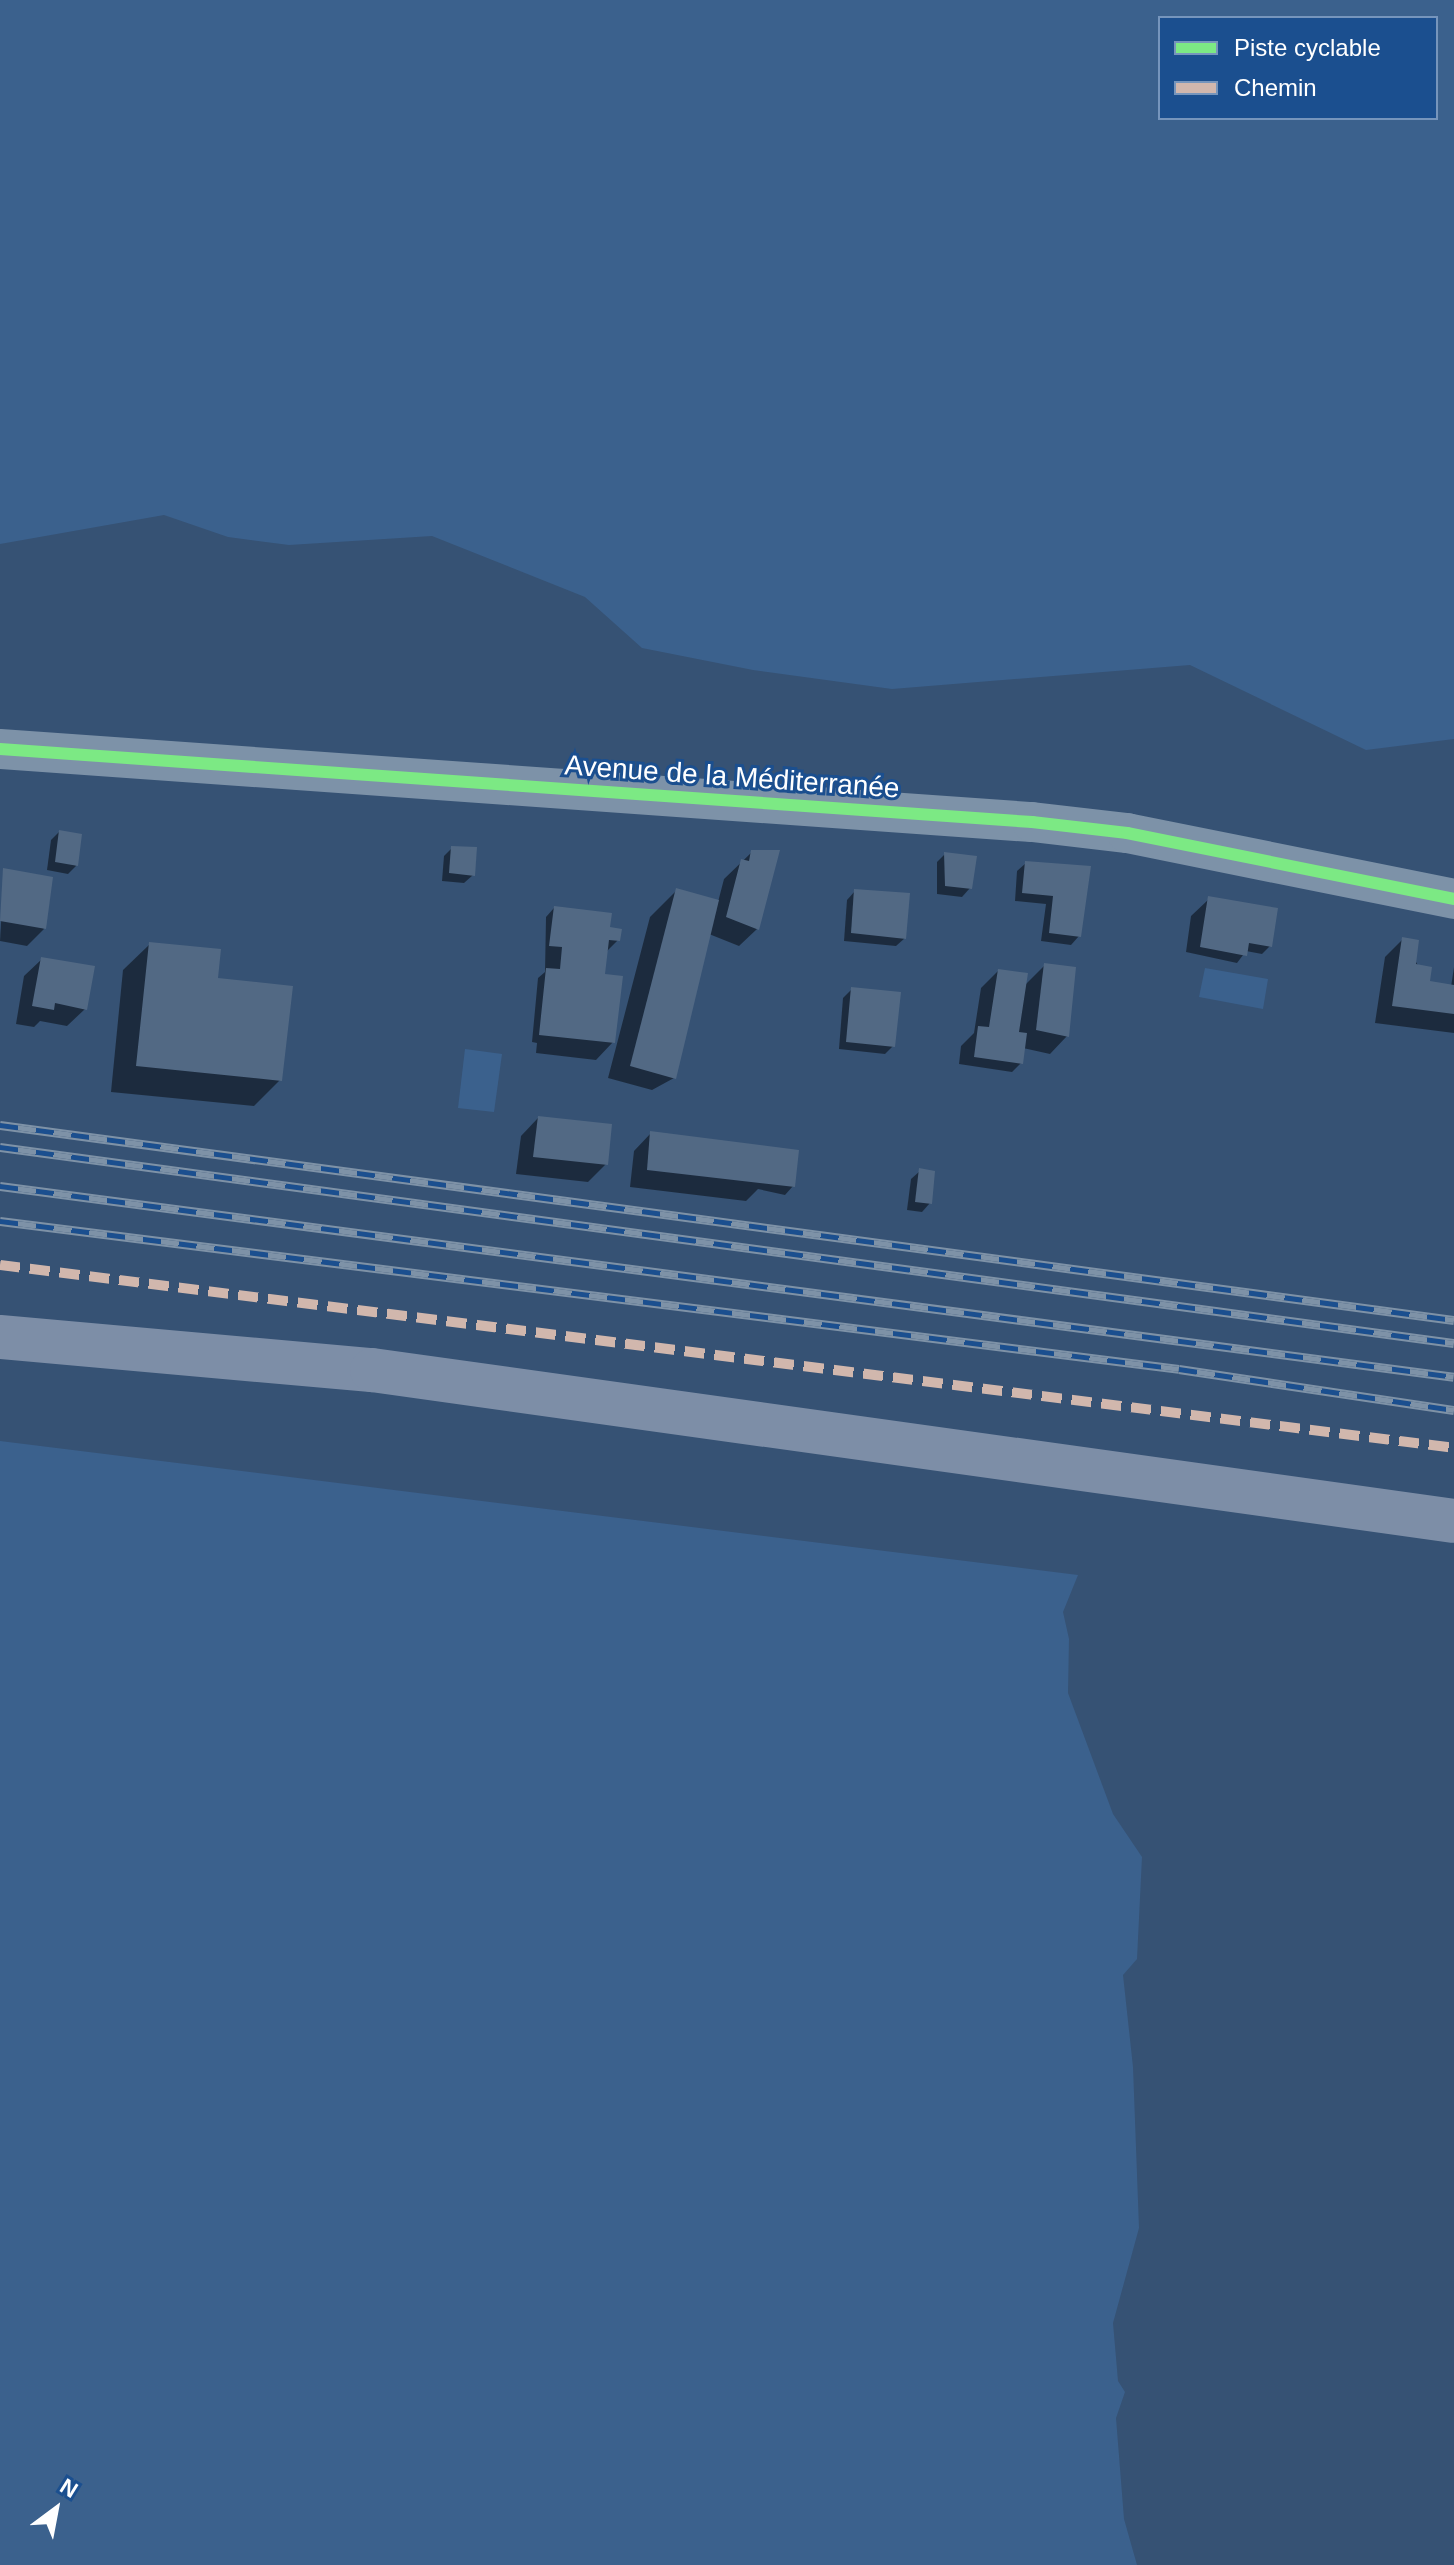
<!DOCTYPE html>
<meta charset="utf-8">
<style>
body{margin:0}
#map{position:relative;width:1454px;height:2565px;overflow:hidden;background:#365274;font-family:Helvetica,sans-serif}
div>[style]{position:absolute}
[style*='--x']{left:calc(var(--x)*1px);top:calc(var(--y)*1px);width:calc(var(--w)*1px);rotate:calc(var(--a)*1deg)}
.water>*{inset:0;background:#3b618d}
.shadow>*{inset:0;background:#0007}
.building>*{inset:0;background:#526984}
.minor>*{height:40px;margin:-20px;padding:0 20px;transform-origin:20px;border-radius:20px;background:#7d92a8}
.primary>*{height:44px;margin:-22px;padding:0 22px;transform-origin:22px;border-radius:22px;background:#7d8ea7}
.rail>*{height:9px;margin-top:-4.5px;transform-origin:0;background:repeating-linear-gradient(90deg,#1b4f8f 0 18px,#7e92a7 0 36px);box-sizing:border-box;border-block:2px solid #7e92a7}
.quiet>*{height:10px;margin-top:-5px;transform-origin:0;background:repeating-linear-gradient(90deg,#d1b7ad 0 20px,transparent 0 30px)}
.cycleway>*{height:12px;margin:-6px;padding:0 6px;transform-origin:6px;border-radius:6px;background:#7ce984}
span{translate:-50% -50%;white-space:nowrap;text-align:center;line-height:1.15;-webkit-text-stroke:6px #1b4f8f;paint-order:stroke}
.street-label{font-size:28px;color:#fff}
.legend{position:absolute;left:1158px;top:16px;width:280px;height:104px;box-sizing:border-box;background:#1b4f8f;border:2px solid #7695bc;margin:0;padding:10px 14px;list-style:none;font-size:24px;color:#fff}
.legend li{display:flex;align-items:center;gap:16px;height:40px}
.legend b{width:40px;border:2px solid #7695bc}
.north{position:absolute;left:16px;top:2469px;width:80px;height:80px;-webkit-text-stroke:6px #1b4f8f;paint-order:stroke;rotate:32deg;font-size:22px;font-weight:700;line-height:32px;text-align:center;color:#fff}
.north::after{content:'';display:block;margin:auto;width:28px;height:36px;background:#fff;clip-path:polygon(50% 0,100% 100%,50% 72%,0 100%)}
</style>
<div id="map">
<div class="water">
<i style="clip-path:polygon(evenodd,0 0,1454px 0,1454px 739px,1366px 750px,1190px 665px,892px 689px,753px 670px,642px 648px,585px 597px,432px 536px,289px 545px,228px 537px,164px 515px,0 544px,0 0,1160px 18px,1436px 18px,1436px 118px,1160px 118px,1160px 18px)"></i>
<i style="clip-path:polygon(1205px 968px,1268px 979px,1263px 1009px,1199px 997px)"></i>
<i style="clip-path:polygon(465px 1049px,502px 1054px,494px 1112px,458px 1108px)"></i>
<i style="clip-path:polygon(0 1441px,1078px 1575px,1063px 1612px,1069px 1639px,1068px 1693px,1113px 1814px,1142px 1857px,1137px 1959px,1123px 1975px,1133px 2067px,1139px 2228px,1113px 2323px,1118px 2381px,1125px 2392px,1116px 2418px,1124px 2519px,1137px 2565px,0 2565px)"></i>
</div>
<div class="shadow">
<i style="clip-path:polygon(59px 832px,76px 866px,68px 874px,47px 870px,51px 840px)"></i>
<i style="clip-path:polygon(452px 848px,473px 875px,464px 883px,442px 881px,444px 856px)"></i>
<i style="clip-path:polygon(752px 852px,757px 929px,739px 946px,709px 934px,674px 1078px,652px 1090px,608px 1078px,650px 917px,676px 891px,718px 902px,724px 879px)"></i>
<i style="clip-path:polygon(945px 854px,970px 888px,962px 897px,937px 894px,937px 862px)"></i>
<i style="clip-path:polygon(1026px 863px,1089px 868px,1079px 936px,1071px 945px,1041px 941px,1046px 904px,1015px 901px,1017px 871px)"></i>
<i style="clip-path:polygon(4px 870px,44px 929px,27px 946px,0 941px)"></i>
<i style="clip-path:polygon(855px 891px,905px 938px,896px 946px,844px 941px,847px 900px)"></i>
<i style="clip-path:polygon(1209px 899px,1270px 946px,1262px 954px,1246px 951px,1237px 963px,1186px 952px,1191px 916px)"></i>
<i style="clip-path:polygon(554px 908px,608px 929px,618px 940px,605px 953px,603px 976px,613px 1042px,596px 1060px,536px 1053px,537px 1043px,532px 1042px,538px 978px,545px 972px,546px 917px)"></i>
<i style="clip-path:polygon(1403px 939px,1428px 983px,1451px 987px,1454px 967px,1454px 1033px,1375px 1023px,1385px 957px)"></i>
<i style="clip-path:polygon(150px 944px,216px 980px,280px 1080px,254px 1106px,111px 1092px,123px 970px)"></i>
<i style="clip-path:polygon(42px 959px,85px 1009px,67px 1026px,40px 1021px,34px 1027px,16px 1024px,24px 976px)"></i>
<i style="clip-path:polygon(1045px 965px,1067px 1036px,1050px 1054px,1023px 1048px,1021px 1063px,1012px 1072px,959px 1064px,961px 1046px,974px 1033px,981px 988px,998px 971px,1024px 986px)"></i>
<i style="clip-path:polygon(851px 990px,893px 1046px,885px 1054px,839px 1049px,843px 998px)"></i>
<i style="clip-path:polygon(538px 1118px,606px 1164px,588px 1182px,516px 1174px,521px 1136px)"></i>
<i style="clip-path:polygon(651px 1133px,793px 1186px,785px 1195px,758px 1189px,746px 1201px,630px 1187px,634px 1151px)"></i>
<i style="clip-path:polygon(920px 1171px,930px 1203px,922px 1212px,907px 1210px,911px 1179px)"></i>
</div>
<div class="building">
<i style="clip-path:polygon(59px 830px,82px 834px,78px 866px,55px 862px)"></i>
<i style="clip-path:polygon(451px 846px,477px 847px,475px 876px,449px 873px)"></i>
<i style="clip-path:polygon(751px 850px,780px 850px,759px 930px,726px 917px,741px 859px,749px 861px)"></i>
<i style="clip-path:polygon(944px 852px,977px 856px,972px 889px,945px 886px)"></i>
<i style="clip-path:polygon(1025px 861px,1091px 866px,1081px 937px,1049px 933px,1053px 896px,1022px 893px)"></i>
<i style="clip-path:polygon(3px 868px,53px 877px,46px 929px,0 921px)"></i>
<i style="clip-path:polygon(676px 888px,719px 900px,676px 1079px,630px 1066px)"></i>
<i style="clip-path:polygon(854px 889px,910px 893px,906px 939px,851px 933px)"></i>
<i style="clip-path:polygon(1208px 896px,1278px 908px,1272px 947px,1249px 943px,1247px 956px,1200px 947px)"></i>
<i style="clip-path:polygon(554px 906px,612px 913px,610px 927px,622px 929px,620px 941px,609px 940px,605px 974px,623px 976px,615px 1043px,539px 1035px,546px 968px,560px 969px,562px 947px,549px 946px)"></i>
<i style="clip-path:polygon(1402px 937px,1419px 940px,1416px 964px,1432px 967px,1430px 981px,1454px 985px,1454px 1014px,1392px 1006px)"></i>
<i style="clip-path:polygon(149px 942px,221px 949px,218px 978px,293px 986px,282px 1081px,136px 1066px)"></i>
<i style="clip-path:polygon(41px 957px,95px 966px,87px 1010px,55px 1003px,54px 1010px,32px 1006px)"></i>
<i style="clip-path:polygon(1044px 963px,1076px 967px,1069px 1037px,1036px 1030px)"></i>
<i style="clip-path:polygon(998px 969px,1028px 973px,1019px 1032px,1027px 1033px,1023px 1064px,974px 1057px,978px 1026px,989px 1027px)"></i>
<i style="clip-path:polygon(851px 987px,901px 992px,895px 1047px,846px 1042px)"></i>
<i style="clip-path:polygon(538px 1116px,612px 1124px,608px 1165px,533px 1157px)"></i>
<i style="clip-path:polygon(650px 1131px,799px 1150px,795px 1187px,647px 1170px)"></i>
<i style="clip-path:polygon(919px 1168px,935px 1171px,932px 1204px,915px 1202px)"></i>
</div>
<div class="minor">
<i style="--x:0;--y:749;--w:1035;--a:4.05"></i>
<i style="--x:1032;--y:822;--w:96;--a:6.6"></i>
<i style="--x:1127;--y:833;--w:334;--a:11.4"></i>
</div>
<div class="primary">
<i style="--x:0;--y:1337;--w:373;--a:5.1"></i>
<i style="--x:372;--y:1370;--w:1092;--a:7.94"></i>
</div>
<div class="rail">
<i style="--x:0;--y:1125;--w:1467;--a:7.64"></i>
<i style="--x:0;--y:1147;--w:1467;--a:7.68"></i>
<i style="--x:0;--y:1186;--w:1466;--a:7.48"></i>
<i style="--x:0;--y:1221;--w:1188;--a:7.15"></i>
<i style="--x:1179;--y:1369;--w:278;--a:8.5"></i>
</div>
<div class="quiet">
<i style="--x:0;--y:1265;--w:1465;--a:7.17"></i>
</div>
<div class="cycleway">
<i style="--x:0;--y:749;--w:1035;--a:4.05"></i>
<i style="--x:1032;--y:822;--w:96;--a:6.6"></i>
<i style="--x:1127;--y:833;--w:334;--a:11.4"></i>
</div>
<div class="street-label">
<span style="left:732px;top:777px;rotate:4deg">Avenue de la Méditerranée</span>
</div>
<ul class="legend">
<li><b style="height:10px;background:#7ce984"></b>Piste cyclable</li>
<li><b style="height:10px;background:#d1b7ad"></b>Chemin</li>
</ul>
<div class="north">N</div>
</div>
